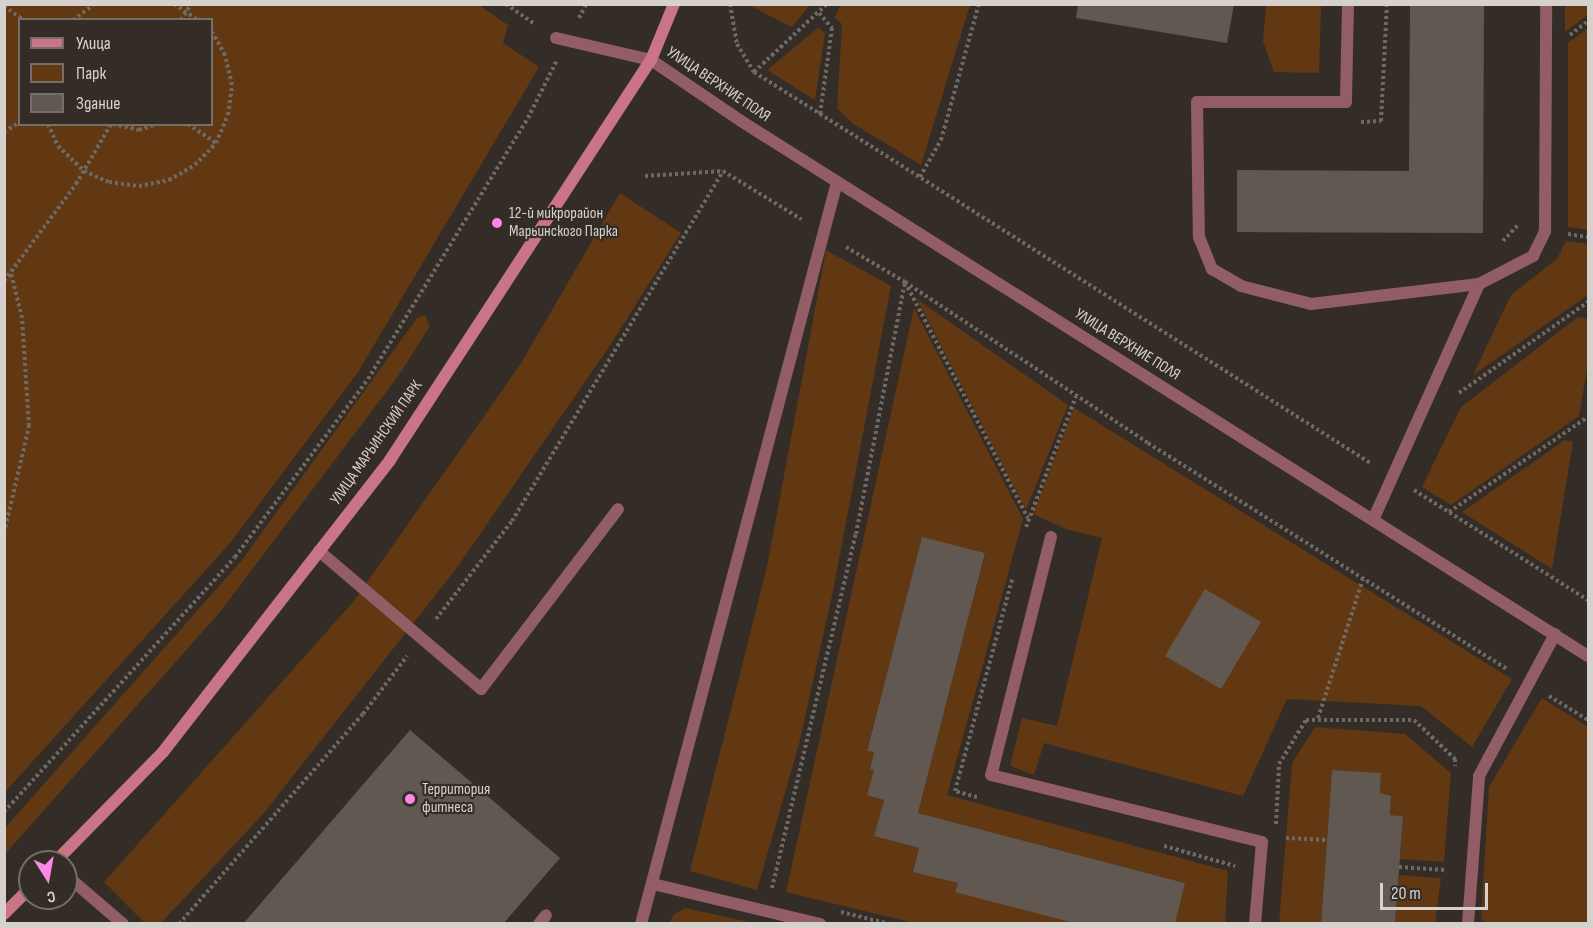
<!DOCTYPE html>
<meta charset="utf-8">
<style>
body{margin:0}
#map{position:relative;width:1593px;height:928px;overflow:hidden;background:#342d27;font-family:"Sofia Sans Condensed",sans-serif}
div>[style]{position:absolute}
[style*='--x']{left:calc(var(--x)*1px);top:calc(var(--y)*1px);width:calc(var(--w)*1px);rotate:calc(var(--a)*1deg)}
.green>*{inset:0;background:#613812}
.building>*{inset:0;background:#615851}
.path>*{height:4px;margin-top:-2px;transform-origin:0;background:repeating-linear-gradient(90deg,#6f6963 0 3px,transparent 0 6px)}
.service>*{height:12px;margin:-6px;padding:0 6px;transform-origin:6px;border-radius:6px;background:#935d66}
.tertiary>*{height:12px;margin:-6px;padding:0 6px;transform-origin:6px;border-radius:6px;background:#935d66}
.secondary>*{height:12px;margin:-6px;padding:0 6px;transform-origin:6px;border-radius:6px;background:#ca7585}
.dots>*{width:16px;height:16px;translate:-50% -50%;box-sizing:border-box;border:3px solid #342d27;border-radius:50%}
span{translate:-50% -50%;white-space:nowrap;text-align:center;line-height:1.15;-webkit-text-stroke:4.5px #342d27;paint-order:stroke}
.street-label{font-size:16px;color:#d6d1cd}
.poi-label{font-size:16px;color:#d6d1cd}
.left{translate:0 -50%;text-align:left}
.frame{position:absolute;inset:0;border:6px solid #d6d1cd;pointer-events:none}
.legend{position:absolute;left:18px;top:18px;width:195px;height:108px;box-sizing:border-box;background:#342d27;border:2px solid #756f69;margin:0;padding:8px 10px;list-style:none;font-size:18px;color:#d6d1cd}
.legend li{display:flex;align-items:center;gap:12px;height:30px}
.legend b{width:30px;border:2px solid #756f69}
.north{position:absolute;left:18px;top:850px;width:60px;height:60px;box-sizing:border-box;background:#342d27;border:2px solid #756f69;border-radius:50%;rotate:169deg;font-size:16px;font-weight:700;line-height:24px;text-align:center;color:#d6d1cd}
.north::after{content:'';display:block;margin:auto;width:21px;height:27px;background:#fb87e6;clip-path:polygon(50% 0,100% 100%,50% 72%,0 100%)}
.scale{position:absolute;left:1380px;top:883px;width:108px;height:27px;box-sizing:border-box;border:3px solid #d6d1cd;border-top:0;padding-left:8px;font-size:18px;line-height:21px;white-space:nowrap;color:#d6d1cd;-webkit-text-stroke:4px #342d27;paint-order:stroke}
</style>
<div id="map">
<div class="green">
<i style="clip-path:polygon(evenodd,5px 4px,479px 5px,508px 25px,503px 43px,539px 67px,358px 372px,231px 542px,5px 792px,5px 4px,20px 20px,212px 20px,212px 124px,20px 124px,20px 20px)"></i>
<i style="clip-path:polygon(749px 5px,810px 5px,792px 27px)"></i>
<i style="clip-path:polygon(840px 5px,970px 5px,921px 165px,852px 123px,837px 108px,842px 24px,835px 18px)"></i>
<i style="clip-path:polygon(1266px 5px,1321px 5px,1319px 73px,1274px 72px,1263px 41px)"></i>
<i style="clip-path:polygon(1565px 5px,1588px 5px,1588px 15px,1565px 32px)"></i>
<i style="clip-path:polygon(818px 28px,825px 33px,815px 100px,767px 70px)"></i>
<i style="clip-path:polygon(1588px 28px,1588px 230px,1568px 227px,1568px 43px)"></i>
<i style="clip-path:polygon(620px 193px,681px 233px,611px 344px,456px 569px,263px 814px,161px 923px,145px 923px,104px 882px,353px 602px,520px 365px)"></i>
<i style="clip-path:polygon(1566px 241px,1588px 244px,1588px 295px,1473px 375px,1511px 295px,1557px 259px)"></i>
<i style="clip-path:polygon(826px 250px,891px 286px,833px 591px,799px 744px,757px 890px,690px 871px,767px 567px)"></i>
<i style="clip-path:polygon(917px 299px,1068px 405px,1026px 510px)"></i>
<i style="clip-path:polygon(914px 308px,1023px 519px,947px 795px,1228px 871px,1225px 923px,1175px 923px,1185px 883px,918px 813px,985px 554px,922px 538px,867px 750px,874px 752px,870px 769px,874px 770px,884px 800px,874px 836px,919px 848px,913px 871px,958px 883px,956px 891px,1078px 923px,914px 923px,786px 892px)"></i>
<i style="clip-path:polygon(425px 315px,430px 326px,399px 375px,220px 612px,5px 854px,5px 828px,242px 560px,417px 318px)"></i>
<i style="clip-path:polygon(1578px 317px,1588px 319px,1588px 363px,1579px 416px,1451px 505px,1422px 487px,1461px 407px)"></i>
<i style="clip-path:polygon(1074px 408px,1512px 679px,1472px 747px,1421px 706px,1287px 699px,1243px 796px,1044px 743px,1034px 775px,1010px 766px,1022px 718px,1057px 726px,1102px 538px,1066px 529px,1033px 514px)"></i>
<i style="clip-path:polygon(1565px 440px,1573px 442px,1552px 569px,1462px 512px)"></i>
<i style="clip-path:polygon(1542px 698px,1588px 727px,1588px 923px,1486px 923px,1481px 919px,1489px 787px)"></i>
<i style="clip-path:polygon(1315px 727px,1405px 734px,1451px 773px,1444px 862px,1400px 859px,1403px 816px,1390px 815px,1391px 797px,1380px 793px,1381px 773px,1332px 770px,1321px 923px,1279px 924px,1292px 763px)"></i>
<i style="clip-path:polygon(1399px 875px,1441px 878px,1435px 923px,1395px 924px)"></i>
<i style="clip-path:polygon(685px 908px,749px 922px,670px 923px,673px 915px)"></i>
</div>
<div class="building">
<i style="clip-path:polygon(1078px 4px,1234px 4px,1227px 43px,1076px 18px)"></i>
<i style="clip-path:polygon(1410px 4px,1484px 4px,1483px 233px,1237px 232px,1237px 170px,1409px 171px)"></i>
<i style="clip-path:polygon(922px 537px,985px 553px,918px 813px,1185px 883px,1175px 924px,1078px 924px,955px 892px,958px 883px,913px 872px,919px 848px,874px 836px,884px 800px,867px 795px,874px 770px,870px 769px,874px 752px,867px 751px)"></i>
<i style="clip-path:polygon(1205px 589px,1261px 622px,1221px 689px,1165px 656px)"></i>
<i style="clip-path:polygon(410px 730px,560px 858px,503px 924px,243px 924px)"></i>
<i style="clip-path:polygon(1332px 770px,1381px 773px,1380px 793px,1391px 796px,1390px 815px,1403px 816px,1395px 924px,1321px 924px)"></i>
</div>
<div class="path">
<i style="--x:174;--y:4;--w:29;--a:34"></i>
<i style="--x:506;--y:4;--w:35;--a:35"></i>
<i style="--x:730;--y:4;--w:41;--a:80.1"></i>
<i style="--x:737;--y:44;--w:33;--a:59"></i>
<i style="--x:754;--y:72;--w:732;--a:32.39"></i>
<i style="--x:4;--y:6;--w:24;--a:36"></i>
<i style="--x:819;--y:13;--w:20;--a:49"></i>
<i style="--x:832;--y:28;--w:88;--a:97.9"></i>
<i style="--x:579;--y:18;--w:16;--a:-63"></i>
<i style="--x:73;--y:20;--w:26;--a:-37"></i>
<i style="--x:181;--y:20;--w:19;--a:-58"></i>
<i style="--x:1570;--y:35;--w:23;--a:-38"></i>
<i style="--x:754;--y:72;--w:100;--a:-43"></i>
<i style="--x:1361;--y:122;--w:20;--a:-3"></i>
<i style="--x:1381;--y:121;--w:117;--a:-87.1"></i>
<i style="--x:48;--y:124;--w:24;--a:66"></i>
<i style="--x:58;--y:146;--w:36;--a:44"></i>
<i style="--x:84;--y:171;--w:27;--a:24"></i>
<i style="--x:109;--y:182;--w:30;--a:8"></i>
<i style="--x:139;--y:186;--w:31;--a:-11"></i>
<i style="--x:169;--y:180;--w:30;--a:-30"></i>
<i style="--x:195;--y:165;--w:30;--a:-46"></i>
<i style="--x:216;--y:143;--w:30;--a:-67"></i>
<i style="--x:228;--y:115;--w:30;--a:-82"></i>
<i style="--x:232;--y:85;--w:31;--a:-103"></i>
<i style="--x:225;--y:55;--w:26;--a:-119"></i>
<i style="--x:113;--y:124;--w:27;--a:13"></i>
<i style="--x:139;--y:130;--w:18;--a:-19"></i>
<i style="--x:188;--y:124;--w:34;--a:34"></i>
<i style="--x:4;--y:132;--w:19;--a:-32"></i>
<i style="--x:645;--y:176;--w:78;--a:-3.7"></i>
<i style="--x:723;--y:171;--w:92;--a:31.6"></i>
<i style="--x:920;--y:177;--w:43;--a:-60.4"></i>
<i style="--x:941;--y:140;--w:141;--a:-74.4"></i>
<i style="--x:1568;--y:234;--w:20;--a:9"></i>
<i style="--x:1503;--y:241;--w:22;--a:-47"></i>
<i style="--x:846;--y:247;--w:69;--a:30.7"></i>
<i style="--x:905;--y:282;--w:266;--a:62.5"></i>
<i style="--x:4;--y:281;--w:121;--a:-53.4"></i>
<i style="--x:76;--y:184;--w:69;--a:-59.7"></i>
<i style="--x:1459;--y:393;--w:158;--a:-35.2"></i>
<i style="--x:1414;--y:490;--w:206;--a:32.3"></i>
<i style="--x:1449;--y:512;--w:168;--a:-34.4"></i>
<i style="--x:1026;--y:527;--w:140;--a:-69.1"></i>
<i style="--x:4;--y:533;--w:110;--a:-76.8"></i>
<i style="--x:29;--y:426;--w:108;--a:-93.7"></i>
<i style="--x:22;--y:318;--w:46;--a:-103.7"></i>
<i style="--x:436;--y:619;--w:124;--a:-52.2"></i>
<i style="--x:512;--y:521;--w:409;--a:-58.9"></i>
<i style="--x:1549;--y:696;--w:46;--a:31.6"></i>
<i style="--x:1318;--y:718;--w:146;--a:-72.1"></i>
<i style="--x:977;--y:797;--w:23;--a:-165"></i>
<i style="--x:955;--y:791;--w:219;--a:-74.9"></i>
<i style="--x:4;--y:812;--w:344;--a:-47.8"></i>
<i style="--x:235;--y:557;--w:222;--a:-53.2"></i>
<i style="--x:368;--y:379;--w:306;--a:-58.5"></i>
<i style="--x:528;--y:118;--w:63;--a:-63.4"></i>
<i style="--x:1276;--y:824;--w:60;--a:-87.1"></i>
<i style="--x:1279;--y:764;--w:52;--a:-58.5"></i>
<i style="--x:1306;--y:720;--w:108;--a:0"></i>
<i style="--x:1414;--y:720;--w:57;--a:43.6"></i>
<i style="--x:1455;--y:759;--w:7;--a:90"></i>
<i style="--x:1286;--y:838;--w:41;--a:2.8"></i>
<i style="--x:1164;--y:846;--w:74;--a:15.7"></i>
<i style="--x:1399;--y:867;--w:47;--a:3.7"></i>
<i style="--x:772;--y:888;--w:364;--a:-76.7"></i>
<i style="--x:856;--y:534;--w:257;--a:-79"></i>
<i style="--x:905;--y:282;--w:291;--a:33.5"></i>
<i style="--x:1148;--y:443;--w:424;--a:32.2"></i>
<i style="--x:841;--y:912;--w:50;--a:13.8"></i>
<i style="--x:179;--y:924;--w:279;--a:-48.8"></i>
<i style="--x:363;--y:714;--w:73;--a:-52.8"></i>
</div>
<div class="service">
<i style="--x:1348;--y:4;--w:98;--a:91.2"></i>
<i style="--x:1346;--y:102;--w:149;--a:180"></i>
<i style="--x:1197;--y:102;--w:135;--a:89.2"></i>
<i style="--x:1199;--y:237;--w:35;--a:68"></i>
<i style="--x:1212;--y:269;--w:34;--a:30"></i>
<i style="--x:1241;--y:286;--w:72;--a:14.4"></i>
<i style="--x:1311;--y:304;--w:169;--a:-6.8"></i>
<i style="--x:556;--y:38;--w:98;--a:13"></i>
<i style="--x:1373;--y:520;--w:259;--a:-65.8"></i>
<i style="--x:1479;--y:284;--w:61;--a:-27.4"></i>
<i style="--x:1533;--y:256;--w:28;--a:-64"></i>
<i style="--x:1545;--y:231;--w:227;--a:-89.7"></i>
<i style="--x:1051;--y:537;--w:245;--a:104.1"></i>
<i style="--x:991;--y:775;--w:279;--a:13.9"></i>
<i style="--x:1262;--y:842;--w:82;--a:94.9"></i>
<i style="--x:319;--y:551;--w:213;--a:40.4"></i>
<i style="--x:481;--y:689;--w:226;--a:-52.7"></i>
<i style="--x:66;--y:875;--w:75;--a:40.7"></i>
<i style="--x:653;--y:884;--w:172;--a:13.5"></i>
<i style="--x:539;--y:924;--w:11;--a:-52"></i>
<i style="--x:641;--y:924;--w:767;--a:-75.2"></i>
<i style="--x:1468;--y:924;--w:148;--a:-85.7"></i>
<i style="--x:1479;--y:776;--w:161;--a:-61.8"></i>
</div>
<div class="tertiary">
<i style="--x:651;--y:60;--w:109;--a:34.1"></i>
<i style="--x:741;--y:121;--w:1002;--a:32.28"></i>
</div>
<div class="secondary">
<i style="--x:55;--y:862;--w:154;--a:-45.5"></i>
<i style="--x:163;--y:752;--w:370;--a:-52.1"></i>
<i style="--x:390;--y:460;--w:478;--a:-56.9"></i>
<i style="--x:651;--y:60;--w:61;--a:-67.7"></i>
<i style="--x:4;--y:914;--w:37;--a:-45"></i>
</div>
<div class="dots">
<i style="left:497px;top:223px;background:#fb87e6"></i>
<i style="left:410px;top:799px;background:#fb87e6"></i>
</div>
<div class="street-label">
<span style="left:718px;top:85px;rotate:34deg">УЛИЦА ВЕРХНИЕ ПОЛЯ</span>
<span style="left:1127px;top:345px;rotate:32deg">УЛИЦА ВЕРХНИЕ ПОЛЯ</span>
<span style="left:377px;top:443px;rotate:-55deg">УЛИЦА МАРЬИНСКИЙ ПАРК</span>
</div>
<div class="poi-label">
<span class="left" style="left:509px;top:223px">12-й микрорайон<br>Марьинского Парка</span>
<span class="left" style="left:422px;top:799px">Территория<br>фитнеса</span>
</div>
<div class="frame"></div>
<ul class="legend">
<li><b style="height:8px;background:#ca7585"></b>Улица</li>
<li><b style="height:16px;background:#613812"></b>Парк</li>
<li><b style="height:16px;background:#615851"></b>Здание</li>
</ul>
<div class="north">С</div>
<div class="scale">20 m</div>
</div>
